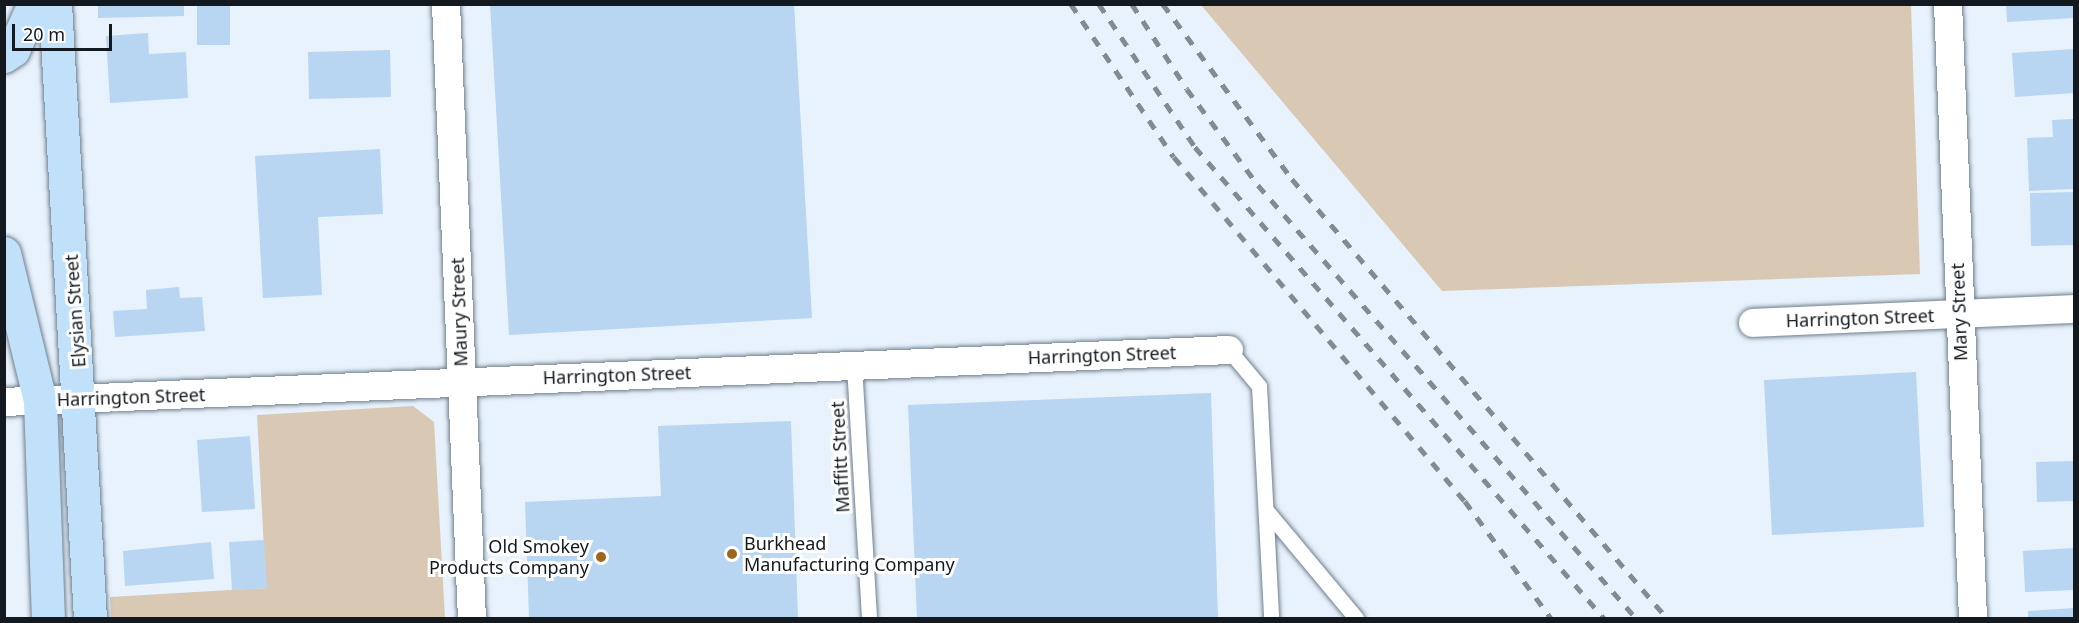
<!DOCTYPE html>
<style>
body{margin:0}
#map{position:relative;width:2079px;height:623px;overflow:hidden;background:#e7f2fc;font-family:"Noto Sans",sans-serif}
div>[style]{position:absolute}
[style*='--x']{left:calc(var(--x)*1px);top:calc(var(--y)*1px);width:calc(var(--w)*1px);rotate:calc(var(--a)*1deg)}
.green>*{inset:0;background:#d9c8b4}
.building>*{inset:0;background:#b8d5f1}
.roads{filter:drop-shadow(0 0 2px #6f7f8e) drop-shadow(0 0 2px #6f7f8e)}
.lane>*{height:15px;margin:-7.5px;padding:0 7.5px;transform-origin:7.5px;border-radius:7.5px;background:#fff}
.street>*{height:28px;margin:-14px;padding:0 14px;transform-origin:14px;border-radius:14px;background:#fff}
.secondary>*{height:33px;margin:-16.5px;padding:0 16.5px;transform-origin:16.5px;border-radius:16.5px;background:#c1e0fa}
.rail>*{height:4.5px;margin-top:-2.25px;transform-origin:0;background:repeating-linear-gradient(90deg,#828a93 0 10px,transparent 0 20px)}
.dots>*{width:16px;height:16px;translate:-50% -50%;box-sizing:border-box;border:3px solid #fff;border-radius:50%}
span{translate:-50% -50%;white-space:nowrap;text-align:center;line-height:1.15;-webkit-text-stroke:6px #fff;paint-order:stroke}
.street-label{font-size:18px;color:#13191f}
.poi-label{font-size:18px;color:#13191f}
.left{translate:0 -50%;text-align:left}
.right{translate:-100% -50%;text-align:right}
.frame{position:absolute;inset:0;border:6px solid #13191f;pointer-events:none}
.scale{position:absolute;left:12px;top:24px;width:100px;height:27px;box-sizing:border-box;border:3px solid #13191f;border-top:0;padding-left:8px;font-size:18px;line-height:21px;white-space:nowrap;color:#13191f;-webkit-text-stroke:4px #fff;paint-order:stroke}
</style>
<div id="map">
<div class="green">
<i style="clip-path:polygon(1201px 5px,1911px 5px,1920px 274px,1442px 291px)"></i>
<i style="clip-path:polygon(413px 406px,434px 422px,445px 618px,111px 618px,110px 597px,266px 588px,257px 415px)"></i>
</div>
<div class="building">
<i style="clip-path:polygon(98px 4px,184px 4px,184px 16px,98px 18px)"></i>
<i style="clip-path:polygon(197px 4px,230px 4px,230px 45px,197px 45px)"></i>
<i style="clip-path:polygon(490px 4px,794px 4px,812px 318px,509px 335px)"></i>
<i style="clip-path:polygon(2006px 4px,2074px 4px,2074px 18px,2007px 22px)"></i>
<i style="clip-path:polygon(148px 33px,149px 54px,186px 52px,188px 98px,110px 103px,106px 36px)"></i>
<i style="clip-path:polygon(2074px 49px,2074px 93px,2015px 97px,2012px 53px)"></i>
<i style="clip-path:polygon(390px 50px,391px 97px,309px 99px,308px 52px)"></i>
<i style="clip-path:polygon(2074px 119px,2074px 189px,2029px 191px,2027px 138px,2053px 137px,2052px 120px)"></i>
<i style="clip-path:polygon(380px 149px,383px 214px,318px 217px,322px 295px,263px 298px,255px 156px)"></i>
<i style="clip-path:polygon(2074px 192px,2074px 245px,2031px 246px,2030px 193px)"></i>
<i style="clip-path:polygon(179px 287px,180px 298px,202px 297px,205px 331px,115px 337px,113px 311px,147px 309px,146px 290px)"></i>
<i style="clip-path:polygon(1916px 372px,1924px 527px,1772px 535px,1764px 380px)"></i>
<i style="clip-path:polygon(1211px 393px,1218px 618px,917px 618px,908px 405px)"></i>
<i style="clip-path:polygon(791px 421px,798px 618px,529px 618px,525px 502px,661px 496px,658px 426px)"></i>
<i style="clip-path:polygon(250px 436px,255px 509px,202px 512px,197px 440px)"></i>
<i style="clip-path:polygon(2074px 461px,2074px 501px,2037px 502px,2036px 462px)"></i>
<i style="clip-path:polygon(264px 540px,267px 588px,232px 590px,229px 542px)"></i>
<i style="clip-path:polygon(211px 542px,214px 579px,125px 586px,123px 551px)"></i>
<i style="clip-path:polygon(2074px 548px,2074px 590px,2025px 592px,2023px 551px)"></i>
<i style="clip-path:polygon(2074px 608px,2074px 618px,2028px 618px,2028px 611px)"></i>
</div>
<div class="roads">
<div class="lane">
<i style="--x:1229;--y:350;--w:47;--a:50.2"></i>
<i style="--x:1259;--y:386;--w:232;--a:87"></i>
<i style="--x:854;--y:365;--w:253;--a:86.6"></i>
<i style="--x:1266;--y:510;--w:141;--a:50.2"></i>
</div>
<div class="street">
<i style="--x:446;--y:4;--w:615;--a:87.58"></i>
<i style="--x:1948;--y:4;--w:615;--a:87.67"></i>
<i style="--x:1753;--y:323;--w:321;--a:-2.5"></i>
<i style="--x:4;--y:402;--w:1226;--a:-2.43"></i>
</div>
<div class="secondary">
<i style="--x:55;--y:4;--w:615;--a:86.74"></i>
<i style="--x:4;--y:56;--w:11;--a:-34"></i>
<i style="--x:13;--y:50;--w:51;--a:-65.5"></i>
<i style="--x:4;--y:253;--w:152;--a:76.3"></i>
<i style="--x:40;--y:401;--w:217;--a:87.9"></i>
</div>
</div>
<div class="rail">
<i style="--x:1071;--y:4;--w:184;--a:56.1"></i>
<i style="--x:1174;--y:157;--w:451;--a:49.8"></i>
<i style="--x:1465;--y:501;--w:145;--a:53.7"></i>
<i style="--x:1099;--y:4;--w:172;--a:56.1"></i>
<i style="--x:1195;--y:147;--w:624;--a:49.03"></i>
<i style="--x:1132;--y:4;--w:101;--a:57.1"></i>
<i style="--x:1187;--y:89;--w:119;--a:53.5"></i>
<i style="--x:1258;--y:185;--w:575;--a:48.88"></i>
<i style="--x:1163;--y:4;--w:217;--a:53.6"></i>
<i style="--x:1292;--y:179;--w:577;--a:49.5"></i>
</div>
<div class="dots">
<i style="left:732px;top:554px;background:#9b671d"></i>
<i style="left:601px;top:557px;background:#9b671d"></i>
</div>
<div class="street-label">
<span style="left:75px;top:311px;rotate:-94deg">Elysian Street</span>
<span style="left:459px;top:312px;rotate:-92deg">Maury Street</span>
<span style="left:1959px;top:312px;rotate:-92deg">Mary Street</span>
<span style="left:1860px;top:318px;rotate:-2deg">Harrington Street</span>
<span style="left:1102px;top:355px;rotate:-2deg">Harrington Street</span>
<span style="left:617px;top:375px;rotate:-2deg">Harrington Street</span>
<span style="left:131px;top:397px;rotate:-2deg">Harrington Street</span>
<span style="left:840px;top:457px;rotate:-93deg">Maffitt Street</span>
</div>
<div class="poi-label">
<span class="left" style="left:744px;top:554px">Burkhead<br>Manufacturing Company</span>
<span class="right" style="left:589px;top:557px">Old Smokey<br>Products Company</span>
</div>
<div class="frame"></div>
<div class="scale">20 m</div>
</div>
